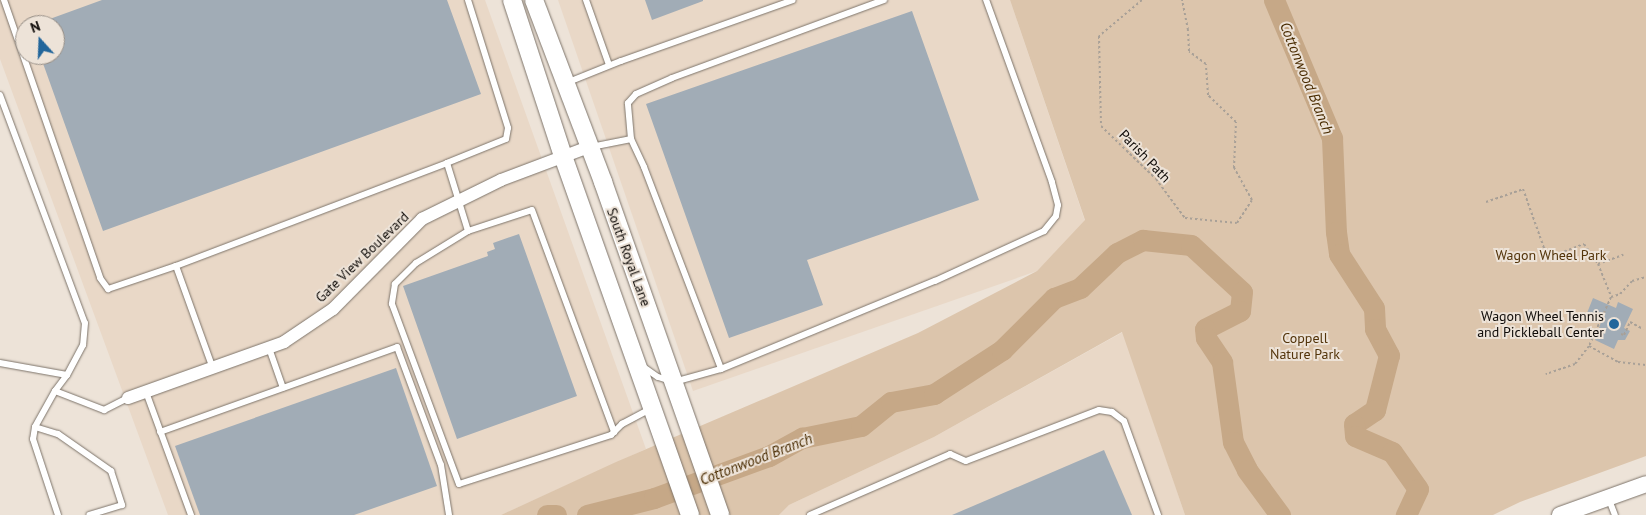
<!DOCTYPE html>
<style>
body{margin:0}
#map{position:relative;width:1646px;height:515px;overflow:hidden;background:#ede3d8;font-family:"PT Sans",sans-serif}
div>[style]{position:absolute}
[style*='--x']{left:calc(var(--x)*1px);top:calc(var(--y)*1px);width:calc(var(--w)*1px);rotate:calc(var(--a)*1deg)}
.built>*{inset:0;background:#e9d8c7}
.green>*{inset:0;background:#dcc5ac}
.river>*{height:21px;margin:-10.5px;padding:0 10.5px;transform-origin:10.5px;border-radius:10.5px;background:#c6a887}
.building>*{inset:0;background:#a1acb6}
.path>*{height:2px;margin-top:-1px;transform-origin:0;background:repeating-linear-gradient(90deg,#a8a097 0 2.5px,transparent 0 5px)}
.roads{filter:drop-shadow(0 0 1px #7d746a) drop-shadow(0 0 1px #7d746a)}
.service>*{height:6px;margin:-3px;padding:0 3px;transform-origin:3px;border-radius:3px;background:#fff}
.minor>*{height:12px;margin:-6px;padding:0 6px;transform-origin:6px;border-radius:6px;background:#fff}
.tertiary>*{height:16px;margin:-8px;padding:0 8px;transform-origin:8px;border-radius:8px;background:#fff}
.secondary>*{height:18px;margin:-9px;padding:0 9px;transform-origin:9px;border-radius:9px;background:#fff}
.dots>*{width:14px;height:14px;translate:-50% -50%;box-sizing:border-box;border:2px solid #ede3d8;border-radius:50%}
span{translate:-50% -50%;white-space:nowrap;text-align:center;line-height:1.15;-webkit-text-stroke:4px #ede3d8;paint-order:stroke}
.street-label{font-size:14px;color:#100c09}
.park-label{font-size:14px;color:#53340a}
.poi-label{font-size:14px;color:#100c09}
.right{translate:-100% -50%;text-align:right}
.water-label{font-size:15px;color:#492b00;font-style:italic}
.north{position:absolute;left:15px;top:15px;width:50px;height:50px;box-sizing:border-box;background:#ede3d8;border:1px solid #958d85;border-radius:50%;rotate:340deg;font-size:14px;font-weight:700;line-height:20px;text-align:center;color:#100c09}
.north::after{content:'';display:block;margin:auto;width:18px;height:22px;background:#22669b;clip-path:polygon(50% 0,100% 100%,50% 72%,0 100%)}
</style>
<div id="map">
<div class="built">
<i style="clip-path:polygon(evenodd,0 0,485px 0,646px 449px,501px 515px,168px 515px,0 59px,0 0,25px 25px,55px 25px,55px 55px,25px 55px,25px 25px)"></i>
<i style="clip-path:polygon(558px 0,1010px 0,1085px 221px,1037px 271px,693px 391px)"></i>
<i style="clip-path:polygon(1123px 332px,1185px 515px,779px 515px,789px 505px,934px 437px)"></i>
</div>
<div class="green">
<i style="clip-path:polygon(1010px 0,1646px 0,1646px 456px,1520px 502px,1493px 515px,1185px 515px,1122px 332px,934px 437px,789px 505px,779px 515px,501px 515px,616px 462px,918px 333px,1037px 271px,1085px 220px)"></i>
</div>
<div class="river">
<i style="--x:1274;--y:0;--w:150;--a:67.2"></i>
<i style="--x:1332;--y:138;--w:94;--a:87.6"></i>
<i style="--x:1336;--y:232;--w:22;--a:82"></i>
<i style="--x:1339;--y:254;--w:64;--a:57.1"></i>
<i style="--x:1374;--y:308;--w:21;--a:87"></i>
<i style="--x:1375;--y:329;--w:30;--a:62"></i>
<i style="--x:1389;--y:355;--w:57;--a:104.3"></i>
<i style="--x:1375;--y:410;--w:25;--a:146"></i>
<i style="--x:1354;--y:424;--w:12;--a:85"></i>
<i style="--x:1355;--y:436;--w:40;--a:23.4"></i>
<i style="--x:1392;--y:452;--w:45;--a:54.9"></i>
<i style="--x:1418;--y:489;--w:29;--a:115"></i>
<i style="--x:547;--y:515;--w:9;--a:0"></i>
<i style="--x:587;--y:515;--w:69;--a:-14.2"></i>
<i style="--x:654;--y:498;--w:122;--a:-20.1"></i>
<i style="--x:769;--y:456;--w:38;--a:-29"></i>
<i style="--x:802;--y:438;--w:60;--a:-11.5"></i>
<i style="--x:861;--y:426;--w:38;--a:-39"></i>
<i style="--x:891;--y:402;--w:44;--a:-10.5"></i>
<i style="--x:934;--y:394;--w:81;--a:-32.9"></i>
<i style="--x:1002;--y:350;--w:74;--a:-45"></i>
<i style="--x:1054;--y:298;--w:28;--a:-21"></i>
<i style="--x:1080;--y:288;--w:51;--a:-43.4"></i>
<i style="--x:1117;--y:253;--w:29;--a:-27"></i>
<i style="--x:1143;--y:240;--w:48;--a:5.9"></i>
<i style="--x:1191;--y:245;--w:69;--a:42.7"></i>
<i style="--x:1242;--y:292;--w:19;--a:96"></i>
<i style="--x:1240;--y:311;--w:39;--a:153"></i>
<i style="--x:1205;--y:329;--w:9;--a:84"></i>
<i style="--x:1206;--y:338;--w:29;--a:56"></i>
<i style="--x:1222;--y:362;--w:81;--a:82.2"></i>
<i style="--x:1233;--y:442;--w:31;--a:63"></i>
<i style="--x:1247;--y:470;--w:56;--a:53.7"></i>
</div>
<div class="building">
<i style="clip-path:polygon(102px 0,447px 0,481px 94px,103px 231px,40px 55px,55px 55px,55px 25px,36px 24px)"></i>
<i style="clip-path:polygon(645px 0,703px 0,703px 1px,652px 20px)"></i>
<i style="clip-path:polygon(912px 11px,979px 200px,807px 260px,823px 305px,729px 338px,646px 104px)"></i>
<i style="clip-path:polygon(519px 234px,577px 396px,457px 439px,403px 286px,488px 256px,487px 252px,495px 249px,493px 243px)"></i>
<i style="clip-path:polygon(1593px 298px,1616px 308px,1618px 302px,1633px 309px,1624px 328px,1630px 331px,1625px 340px,1618px 340px,1614px 349px,1595px 340px,1602px 319px,1587px 313px)"></i>
<i style="clip-path:polygon(396px 368px,437px 486px,354px 515px,200px 515px,175px 446px)"></i>
<i style="clip-path:polygon(1104px 450px,1132px 515px,952px 515px)"></i>
</div>
<div class="path">
<i style="--x:1142;--y:0;--w:56;--a:140.1"></i>
<i style="--x:1099;--y:36;--w:90;--a:88.7"></i>
<i style="--x:1101;--y:126;--w:76;--a:43.9"></i>
<i style="--x:1156;--y:179;--w:49;--a:53.4"></i>
<i style="--x:1185;--y:218;--w:52;--a:5.5"></i>
<i style="--x:1237;--y:223;--w:27;--a:-57"></i>
<i style="--x:1252;--y:200;--w:37;--a:-119"></i>
<i style="--x:1234;--y:168;--w:46;--a:-87.5"></i>
<i style="--x:1236;--y:122;--w:39;--a:-136"></i>
<i style="--x:1208;--y:95;--w:31;--a:-94"></i>
<i style="--x:1206;--y:64;--w:21;--a:-143"></i>
<i style="--x:1189;--y:51;--w:21;--a:-93"></i>
<i style="--x:1188;--y:30;--w:31;--a:-101"></i>
<i style="--x:1486;--y:202;--w:39;--a:-19"></i>
<i style="--x:1523;--y:189;--w:63;--a:70.4"></i>
<i style="--x:1544;--y:248;--w:13;--a:32"></i>
<i style="--x:1555;--y:255;--w:31;--a:-21"></i>
<i style="--x:1584;--y:244;--w:24;--a:55"></i>
<i style="--x:1598;--y:264;--w:35;--a:68"></i>
<i style="--x:1611;--y:297;--w:54;--a:114.2"></i>
<i style="--x:1589;--y:346;--w:23;--a:128"></i>
<i style="--x:1575;--y:364;--w:31;--a:161"></i>
<i style="--x:1598;--y:264;--w:27;--a:-20"></i>
<i style="--x:1611;--y:297;--w:9;--a:-18"></i>
<i style="--x:1620;--y:294;--w:18;--a:-47"></i>
<i style="--x:1632;--y:281;--w:15;--a:-16"></i>
<i style="--x:1621;--y:334;--w:3;--a:18"></i>
<i style="--x:1624;--y:335;--w:14;--a:-65"></i>
<i style="--x:1630;--y:322;--w:15;--a:28"></i>
<i style="--x:1589;--y:346;--w:33;--a:29"></i>
<i style="--x:1618;--y:362;--w:28;--a:6"></i>
</div>
<div class="roads">
<div class="service">
<i style="--x:4;--y:0;--w:294;--a:70.9"></i>
<i style="--x:100;--y:278;--w:14;--a:54"></i>
<i style="--x:108;--y:289;--w:72;--a:-18.7"></i>
<i style="--x:176;--y:266;--w:109;--a:70.2"></i>
<i style="--x:468;--y:0;--w:134;--a:72.6"></i>
<i style="--x:508;--y:128;--w:11;--a:100"></i>
<i style="--x:506;--y:139;--w:64;--a:157.9"></i>
<i style="--x:447;--y:163;--w:71;--a:72.8"></i>
<i style="--x:468;--y:231;--w:61;--a:148.4"></i>
<i style="--x:416;--y:263;--w:30;--a:135"></i>
<i style="--x:395;--y:284;--w:20;--a:99"></i>
<i style="--x:392;--y:304;--w:192;--a:69.6"></i>
<i style="--x:459;--y:484;--w:160;--a:-17.9"></i>
<i style="--x:611;--y:435;--w:16;--a:-45"></i>
<i style="--x:622;--y:424;--w:32;--a:-28"></i>
<i style="--x:586;--y:0;--w:69;--a:70.5"></i>
<i style="--x:566;--y:83;--w:59;--a:-21.8"></i>
<i style="--x:621;--y:61;--w:182;--a:-19.5"></i>
<i style="--x:0;--y:95;--w:243;--a:69.6"></i>
<i style="--x:85;--y:323;--w:22;--a:95"></i>
<i style="--x:83;--y:345;--w:34;--a:118"></i>
<i style="--x:67;--y:375;--w:20;--a:127"></i>
<i style="--x:55;--y:391;--w:53;--a:21.2"></i>
<i style="--x:104;--y:410;--w:27;--a:-27"></i>
<i style="--x:631;--y:139;--w:31;--a:65"></i>
<i style="--x:644;--y:167;--w:216;--a:69.1"></i>
<i style="--x:591;--y:147;--w:41;--a:-11.3"></i>
<i style="--x:631;--y:139;--w:36;--a:-95"></i>
<i style="--x:628;--y:103;--w:12;--a:-48"></i>
<i style="--x:636;--y:94;--w:39;--a:-24"></i>
<i style="--x:672;--y:78;--w:226;--a:-20.2"></i>
<i style="--x:468;--y:231;--w:67;--a:-18.2"></i>
<i style="--x:532;--y:210;--w:237;--a:69.7"></i>
<i style="--x:176;--y:266;--w:290;--a:-20.8"></i>
<i style="--x:269;--y:348;--w:42;--a:70.7"></i>
<i style="--x:0;--y:363;--w:68;--a:10.2"></i>
<i style="--x:642;--y:366;--w:19;--a:35"></i>
<i style="--x:658;--y:377;--w:17;--a:17"></i>
<i style="--x:674;--y:382;--w:49;--a:-15.5"></i>
<i style="--x:721;--y:369;--w:231;--a:-22.4"></i>
<i style="--x:935;--y:281;--w:120;--a:-24.6"></i>
<i style="--x:1044;--y:231;--w:19;--a:-51"></i>
<i style="--x:1056;--y:216;--w:11;--a:-80"></i>
<i style="--x:1058;--y:205;--w:24;--a:-105"></i>
<i style="--x:1052;--y:182;--w:194;--a:-109.9"></i>
<i style="--x:55;--y:391;--w:41;--a:119.1"></i>
<i style="--x:35;--y:427;--w:12;--a:99"></i>
<i style="--x:33;--y:439;--w:80;--a:71.8"></i>
<i style="--x:146;--y:392;--w:131;--a:69.9"></i>
<i style="--x:35;--y:427;--w:24;--a:17"></i>
<i style="--x:58;--y:434;--w:65;--a:34.9"></i>
<i style="--x:111;--y:471;--w:36;--a:72"></i>
<i style="--x:122;--y:505;--w:34;--a:163"></i>
<i style="--x:160;--y:432;--w:252;--a:-19.7"></i>
<i style="--x:397;--y:347;--w:126;--a:69.6"></i>
<i style="--x:441;--y:465;--w:51;--a:80.9"></i>
<i style="--x:1608;--y:497;--w:19;--a:69"></i>
<i style="--x:810;--y:515;--w:153;--a:-23.5"></i>
<i style="--x:950;--y:454;--w:17;--a:24"></i>
<i style="--x:966;--y:461;--w:142;--a:-21"></i>
<i style="--x:1099;--y:410;--w:13;--a:9"></i>
<i style="--x:1112;--y:412;--w:15;--a:37"></i>
<i style="--x:1124;--y:421;--w:100;--a:70.1"></i>
</div>
<div class="minor">
<i style="--x:128;--y:398;--w:166;--a:-19.7"></i>
<i style="--x:284;--y:342;--w:59;--a:-34"></i>
<i style="--x:333;--y:309;--w:127;--a:-45.3"></i>
<i style="--x:422;--y:219;--w:88;--a:-26.3"></i>
<i style="--x:501;--y:180;--w:94;--a:-20.6"></i>
</div>
<div class="tertiary">
<i style="--x:1560;--y:515;--w:91;--a:-19.8"></i>
</div>
<div class="secondary">
<i style="--x:512;--y:0;--w:164;--a:71.9"></i>
<i style="--x:563;--y:156;--w:381;--a:70.5"></i>
<i style="--x:534;--y:0;--w:195;--a:69.2"></i>
<i style="--x:603;--y:182;--w:353;--a:70.6"></i>
</div>
</div>
<div class="dots">
<i style="left:1614px;top:324px;background:#22669b"></i>
</div>
<div class="street-label">
<span style="left:1145px;top:156px;rotate:46deg">Parish Path</span>
<span style="left:362px;top:257px;rotate:-44deg">Gate View Boulevard</span>
<span style="left:629px;top:257px;rotate:70deg">South Royal Lane</span>
</div>
<div class="park-label">
<span style="left:1551px;top:255px">Wagon Wheel Park</span>
<span style="left:1305px;top:346px">Coppell<br>Nature Park</span>
</div>
<div class="poi-label">
<span class="right" style="left:1604px;top:324px">Wagon Wheel Tennis<br>and Pickleball Center</span>
</div>
<div class="water-label">
<span style="left:1307px;top:78px;rotate:68deg">Cottonwood Branch</span>
<span style="left:756px;top:459px;rotate:-21deg">Cottonwood Branch</span>
</div>
<div class="north">N</div>
</div>
